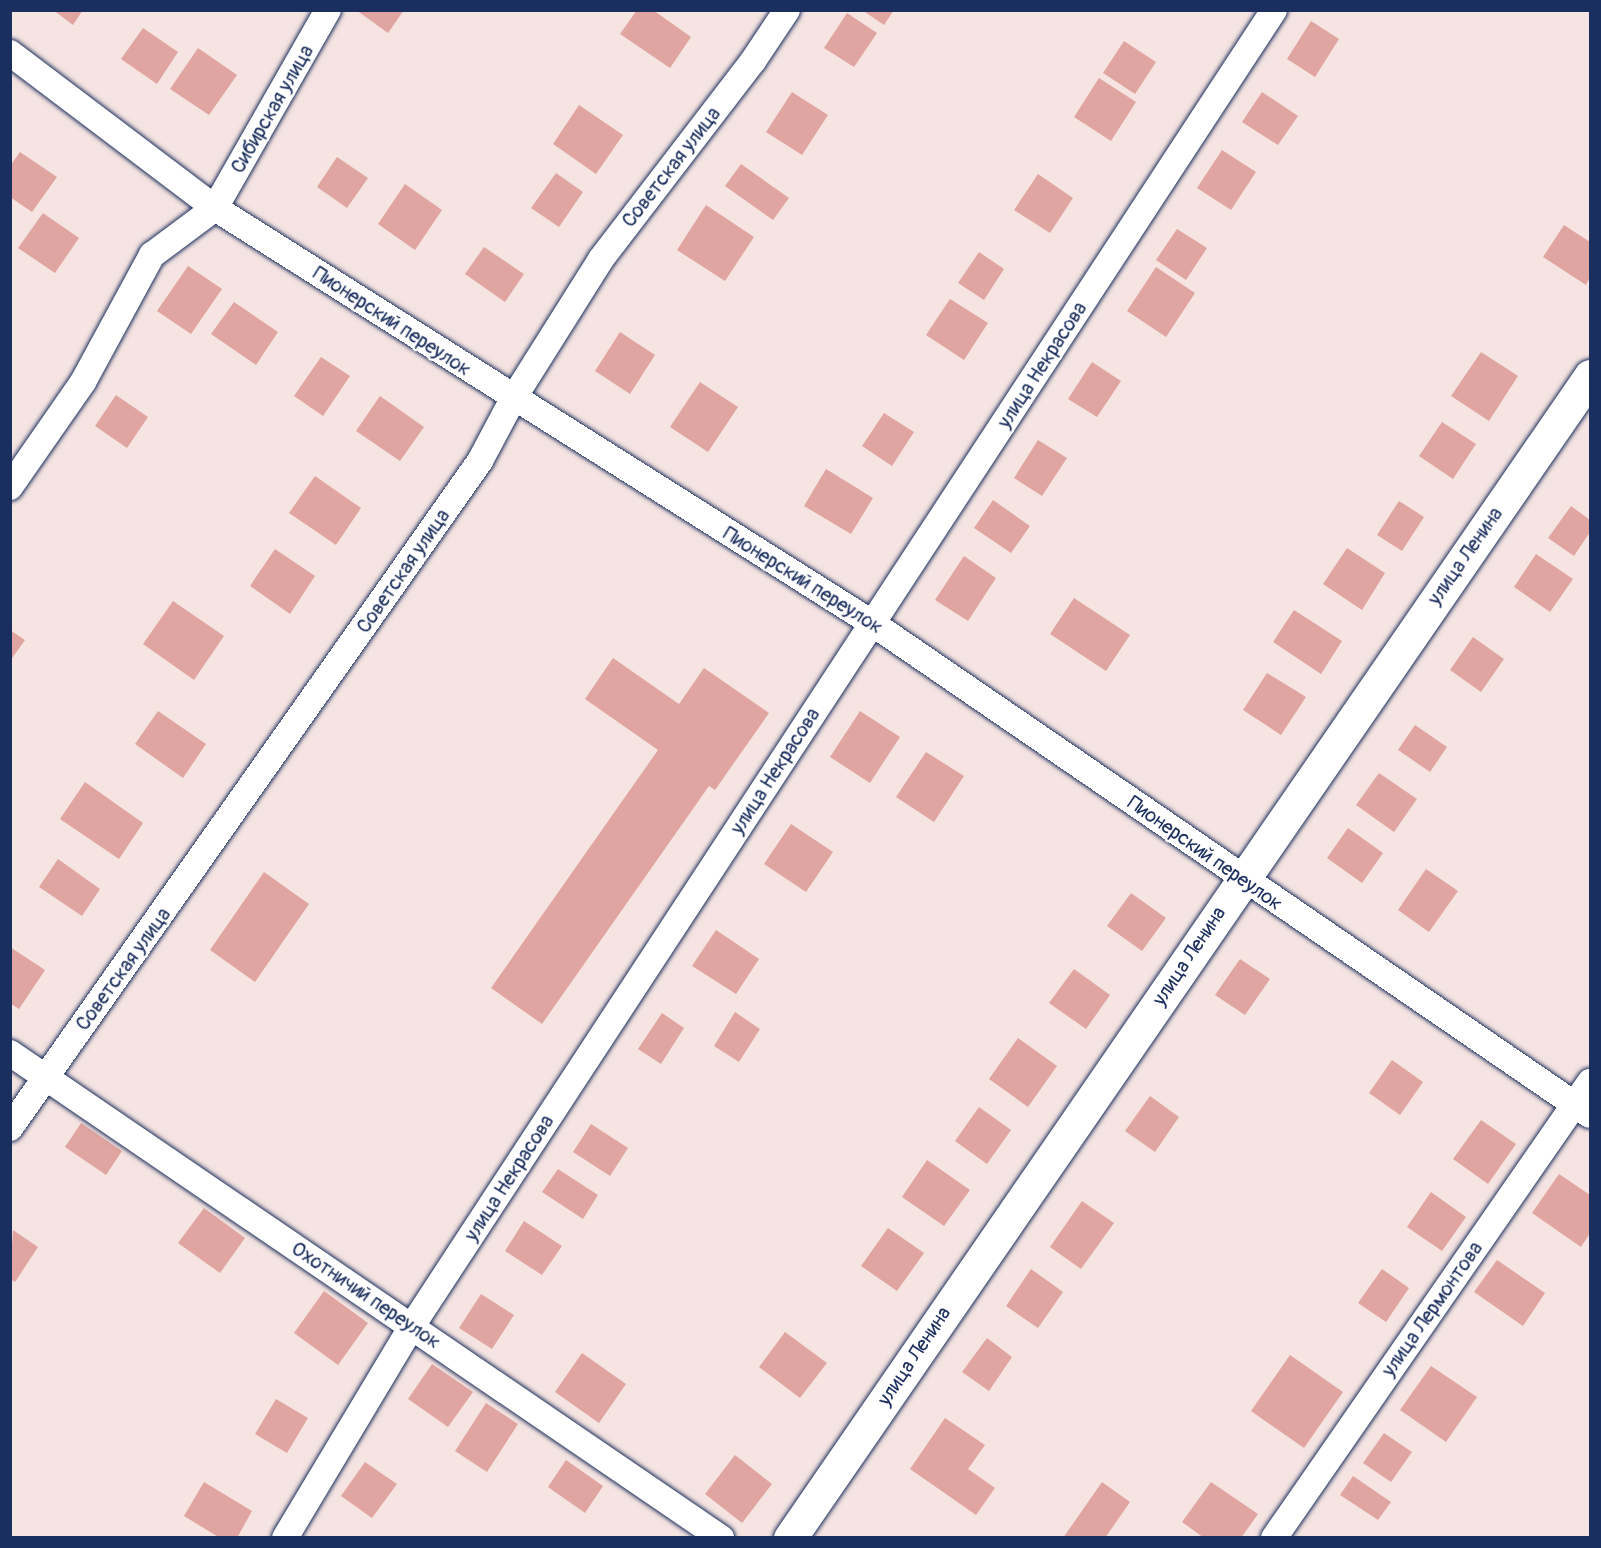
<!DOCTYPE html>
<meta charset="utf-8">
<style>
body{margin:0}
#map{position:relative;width:1601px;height:1548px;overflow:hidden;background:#f6e4e2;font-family:Pangolin,sans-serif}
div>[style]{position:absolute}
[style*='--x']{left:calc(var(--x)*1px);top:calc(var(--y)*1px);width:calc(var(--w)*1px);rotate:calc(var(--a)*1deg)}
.building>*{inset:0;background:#e0a5a0}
.roads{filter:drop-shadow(0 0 2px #1b2f5e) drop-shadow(0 0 2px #1b2f5e)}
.minor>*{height:26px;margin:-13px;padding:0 13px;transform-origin:13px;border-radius:13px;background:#fff}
.secondary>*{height:33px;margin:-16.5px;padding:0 16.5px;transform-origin:16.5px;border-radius:16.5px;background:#fff}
span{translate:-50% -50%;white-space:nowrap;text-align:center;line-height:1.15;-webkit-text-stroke:5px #fff;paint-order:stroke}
.street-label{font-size:20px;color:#1b2f5e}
.frame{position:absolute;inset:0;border:12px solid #1b2f5e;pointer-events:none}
</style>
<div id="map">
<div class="building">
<i style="clip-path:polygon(53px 10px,83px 10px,73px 25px)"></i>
<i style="clip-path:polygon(356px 10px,404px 10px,388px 33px)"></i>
<i style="clip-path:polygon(637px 10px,653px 10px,691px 37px,670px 68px,620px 34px)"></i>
<i style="clip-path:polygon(862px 10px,894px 10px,884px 25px)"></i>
<i style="clip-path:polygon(847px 13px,877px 33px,854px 67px,824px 48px)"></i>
<i style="clip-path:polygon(1311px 21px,1339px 39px,1315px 77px,1287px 59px)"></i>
<i style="clip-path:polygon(143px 28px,178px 52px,157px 84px,121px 59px)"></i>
<i style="clip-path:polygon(1124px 41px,1156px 62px,1135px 94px,1103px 73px)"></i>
<i style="clip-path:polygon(198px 48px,237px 75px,209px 115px,170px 89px)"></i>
<i style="clip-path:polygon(1099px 78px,1136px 102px,1111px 141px,1074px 117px)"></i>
<i style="clip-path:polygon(792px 92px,828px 115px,802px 155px,766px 132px)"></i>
<i style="clip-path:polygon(1262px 92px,1298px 116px,1278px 145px,1242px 122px)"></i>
<i style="clip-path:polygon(579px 105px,623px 135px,596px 174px,553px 144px)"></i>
<i style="clip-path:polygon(1222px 150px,1256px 172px,1231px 210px,1197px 188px)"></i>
<i style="clip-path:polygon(20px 152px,57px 177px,32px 212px,10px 197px,10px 166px)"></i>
<i style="clip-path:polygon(337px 157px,368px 178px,347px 208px,317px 187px)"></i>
<i style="clip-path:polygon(741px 164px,789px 198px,773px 220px,725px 186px)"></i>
<i style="clip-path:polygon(556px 173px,583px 192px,559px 227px,531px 208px)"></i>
<i style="clip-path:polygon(1038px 174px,1073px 198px,1050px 233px,1014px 210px)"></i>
<i style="clip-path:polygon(405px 184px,442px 210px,415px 250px,378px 224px)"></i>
<i style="clip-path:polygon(706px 205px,754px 237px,725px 281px,677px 250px)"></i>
<i style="clip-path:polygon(43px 213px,79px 238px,55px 273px,18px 248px)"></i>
<i style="clip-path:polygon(1564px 225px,1590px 242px,1590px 277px,1586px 285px,1543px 257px)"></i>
<i style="clip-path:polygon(1177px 229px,1207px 248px,1186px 280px,1156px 260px)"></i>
<i style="clip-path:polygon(484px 247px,524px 274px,505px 302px,465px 274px)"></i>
<i style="clip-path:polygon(979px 252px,1004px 269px,984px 300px,958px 283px)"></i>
<i style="clip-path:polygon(188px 266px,222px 289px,191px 334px,157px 311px)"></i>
<i style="clip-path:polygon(1156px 267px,1195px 293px,1166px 337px,1127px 311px)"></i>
<i style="clip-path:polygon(950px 299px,988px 323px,964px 360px,926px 335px)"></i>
<i style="clip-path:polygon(234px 302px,278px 332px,256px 365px,211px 334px)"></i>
<i style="clip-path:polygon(620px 332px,655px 355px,630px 394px,595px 371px)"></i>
<i style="clip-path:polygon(1481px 352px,1518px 376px,1489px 421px,1451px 396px)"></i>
<i style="clip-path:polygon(321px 357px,350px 376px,323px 416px,294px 396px)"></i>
<i style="clip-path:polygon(1092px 362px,1121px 381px,1097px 417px,1068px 399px)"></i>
<i style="clip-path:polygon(700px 382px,738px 407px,708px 452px,670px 427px)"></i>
<i style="clip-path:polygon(116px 395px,148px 417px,127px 448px,95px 426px)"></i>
<i style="clip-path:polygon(380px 396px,424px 427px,400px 461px,356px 431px)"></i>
<i style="clip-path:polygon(884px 413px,914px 432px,892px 466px,862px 446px)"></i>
<i style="clip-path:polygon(1442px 422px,1476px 444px,1453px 479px,1419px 456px)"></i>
<i style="clip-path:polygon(1038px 440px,1067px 458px,1042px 496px,1014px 478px)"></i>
<i style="clip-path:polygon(826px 469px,873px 498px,851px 534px,804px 506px)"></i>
<i style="clip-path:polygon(315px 476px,361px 508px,336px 545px,289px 513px)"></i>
<i style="clip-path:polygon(993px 500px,1030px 526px,1011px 553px,974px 528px)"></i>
<i style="clip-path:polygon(1399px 501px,1424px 517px,1402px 551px,1377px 535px)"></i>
<i style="clip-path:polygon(1571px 506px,1590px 520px,1590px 532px,1574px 556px,1548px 538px)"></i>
<i style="clip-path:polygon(1347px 548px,1385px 573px,1362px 610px,1323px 584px)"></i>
<i style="clip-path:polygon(275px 549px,315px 576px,290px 614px,250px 586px)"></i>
<i style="clip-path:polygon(1536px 554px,1573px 579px,1550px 612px,1514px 587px)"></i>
<i style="clip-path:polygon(964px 556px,996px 578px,968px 621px,935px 600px)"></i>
<i style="clip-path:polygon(1074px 598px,1130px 635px,1106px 671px,1050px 634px)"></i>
<i style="clip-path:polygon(173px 601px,224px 636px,194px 680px,143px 644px)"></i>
<i style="clip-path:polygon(1294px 610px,1342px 641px,1321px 674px,1273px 642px)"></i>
<i style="clip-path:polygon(10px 630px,25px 640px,10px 661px)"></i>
<i style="clip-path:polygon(1473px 637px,1504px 659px,1481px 692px,1450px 670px)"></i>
<i style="clip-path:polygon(613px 658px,679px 704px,704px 668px,769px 713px,715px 790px,709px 786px,542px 1024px,491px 988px,658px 750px,585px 699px)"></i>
<i style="clip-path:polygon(1267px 673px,1306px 697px,1281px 735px,1243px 710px)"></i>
<i style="clip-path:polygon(158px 711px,206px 744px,183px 778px,135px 744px)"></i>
<i style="clip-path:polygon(860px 711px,900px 737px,870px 783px,830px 757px)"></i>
<i style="clip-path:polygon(1415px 725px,1447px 747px,1430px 772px,1398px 750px)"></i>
<i style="clip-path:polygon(926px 752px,964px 776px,934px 822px,896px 797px)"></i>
<i style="clip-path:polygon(1379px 773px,1417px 799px,1394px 832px,1356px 805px)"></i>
<i style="clip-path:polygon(85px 782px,143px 823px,119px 859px,60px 819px)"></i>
<i style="clip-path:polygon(791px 824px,833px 852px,806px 892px,764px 864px)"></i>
<i style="clip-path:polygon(1348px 828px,1383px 853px,1362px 883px,1327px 858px)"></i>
<i style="clip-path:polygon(58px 859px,100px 889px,82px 916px,39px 887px)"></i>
<i style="clip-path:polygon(1426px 869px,1458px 891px,1429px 932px,1398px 910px)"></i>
<i style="clip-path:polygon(264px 872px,309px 904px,255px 982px,210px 950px)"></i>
<i style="clip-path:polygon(1131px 893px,1166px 918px,1142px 951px,1107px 926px)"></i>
<i style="clip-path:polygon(716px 930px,759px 959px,736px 994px,692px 966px)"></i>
<i style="clip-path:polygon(10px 947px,45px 970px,19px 1009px,10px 1003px)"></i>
<i style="clip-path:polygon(1240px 959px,1270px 979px,1245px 1015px,1215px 995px)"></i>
<i style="clip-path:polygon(1074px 969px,1110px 995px,1086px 1029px,1049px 1003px)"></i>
<i style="clip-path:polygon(735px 1012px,760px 1029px,739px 1062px,714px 1046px)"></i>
<i style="clip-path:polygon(662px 1013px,684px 1028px,661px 1064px,638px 1049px)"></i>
<i style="clip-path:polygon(1018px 1038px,1057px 1066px,1028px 1107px,989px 1079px)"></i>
<i style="clip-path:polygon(1392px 1060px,1423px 1082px,1400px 1115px,1369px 1093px)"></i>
<i style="clip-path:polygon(1150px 1096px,1179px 1117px,1155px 1152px,1125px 1131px)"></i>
<i style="clip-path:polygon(979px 1107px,1011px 1130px,987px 1164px,955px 1141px)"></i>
<i style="clip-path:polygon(1481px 1120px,1516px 1144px,1488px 1184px,1453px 1159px)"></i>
<i style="clip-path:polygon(81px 1123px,122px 1151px,106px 1175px,65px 1147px)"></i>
<i style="clip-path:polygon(591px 1124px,628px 1148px,610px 1176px,573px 1152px)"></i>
<i style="clip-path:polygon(927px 1160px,970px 1190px,944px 1226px,902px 1197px)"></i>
<i style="clip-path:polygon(558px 1169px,598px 1195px,583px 1219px,542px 1192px)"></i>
<i style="clip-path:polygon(1559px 1174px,1590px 1195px,1590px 1233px,1581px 1247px,1532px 1213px)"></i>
<i style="clip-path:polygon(1431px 1192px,1466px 1217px,1442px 1251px,1407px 1227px)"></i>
<i style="clip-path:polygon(1082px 1201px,1114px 1223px,1081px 1269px,1050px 1247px)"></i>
<i style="clip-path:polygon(204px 1208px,245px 1238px,220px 1273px,178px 1243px)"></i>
<i style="clip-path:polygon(524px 1221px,562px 1246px,542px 1275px,505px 1251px)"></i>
<i style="clip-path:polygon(888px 1228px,924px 1253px,897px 1291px,861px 1266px)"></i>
<i style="clip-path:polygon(13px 1230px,38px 1247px,15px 1282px,10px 1279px)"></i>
<i style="clip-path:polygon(1497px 1260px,1545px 1293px,1523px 1326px,1474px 1292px)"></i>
<i style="clip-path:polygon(1031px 1269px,1063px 1292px,1038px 1328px,1006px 1306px)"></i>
<i style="clip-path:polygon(1382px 1269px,1409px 1288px,1386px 1322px,1358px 1303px)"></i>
<i style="clip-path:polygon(324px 1291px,368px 1323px,338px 1365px,294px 1333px)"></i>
<i style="clip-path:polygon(481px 1294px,514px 1315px,492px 1349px,459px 1328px)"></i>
<i style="clip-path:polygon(785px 1332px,827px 1363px,800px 1398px,759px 1367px)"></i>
<i style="clip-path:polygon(987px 1338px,1012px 1357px,989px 1391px,962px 1372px)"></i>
<i style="clip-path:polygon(582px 1353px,626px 1384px,599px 1423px,555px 1392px)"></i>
<i style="clip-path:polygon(1290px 1355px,1343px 1392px,1304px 1448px,1251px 1411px)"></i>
<i style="clip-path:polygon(432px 1364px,473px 1392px,448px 1427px,408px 1399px)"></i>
<i style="clip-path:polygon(1431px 1366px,1477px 1397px,1446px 1442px,1400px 1410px)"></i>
<i style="clip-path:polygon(276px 1399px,308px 1418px,287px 1453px,255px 1434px)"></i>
<i style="clip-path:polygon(486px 1403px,518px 1424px,487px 1472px,455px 1451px)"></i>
<i style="clip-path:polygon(945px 1418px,985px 1445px,968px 1469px,995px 1488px,976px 1515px,910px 1469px)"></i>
<i style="clip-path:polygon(1384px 1433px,1412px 1452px,1391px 1482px,1363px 1463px)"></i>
<i style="clip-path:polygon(735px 1455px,772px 1484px,742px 1523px,705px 1494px)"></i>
<i style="clip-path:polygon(566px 1460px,603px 1486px,585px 1513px,548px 1487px)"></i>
<i style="clip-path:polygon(365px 1462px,397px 1484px,372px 1518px,341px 1496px)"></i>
<i style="clip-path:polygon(1353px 1476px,1391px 1502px,1378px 1520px,1340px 1495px)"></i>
<i style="clip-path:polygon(204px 1482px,252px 1511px,237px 1538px,220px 1538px,184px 1516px)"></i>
<i style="clip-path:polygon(1102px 1482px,1130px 1502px,1105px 1538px,1063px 1538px)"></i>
<i style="clip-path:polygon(1211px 1482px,1258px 1514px,1241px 1538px,1204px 1538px,1182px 1522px)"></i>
</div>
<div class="roads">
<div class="minor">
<i style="--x:10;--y:53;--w:257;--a:37.1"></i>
<i style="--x:215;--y:208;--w:777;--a:32.28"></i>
<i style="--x:872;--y:623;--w:870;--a:34.42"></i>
<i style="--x:10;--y:487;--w:128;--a:-55.2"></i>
<i style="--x:83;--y:382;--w:145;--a:-61.5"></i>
<i style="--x:152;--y:255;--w:79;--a:-36.7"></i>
<i style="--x:215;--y:208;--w:228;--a:-60.3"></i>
<i style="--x:10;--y:1053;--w:861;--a:34.3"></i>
<i style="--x:10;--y:1128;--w:816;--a:-54.83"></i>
<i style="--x:480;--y:461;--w:70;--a:-62"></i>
<i style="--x:513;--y:399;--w:165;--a:-57.8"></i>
<i style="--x:601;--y:259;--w:250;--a:-52.5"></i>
<i style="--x:753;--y:61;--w:61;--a:-56.3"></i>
<i style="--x:285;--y:1538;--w:247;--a:-59.1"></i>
<i style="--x:412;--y:1326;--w:1573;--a:-56.77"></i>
<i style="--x:1274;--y:1538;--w:555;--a:-55.28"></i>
</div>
<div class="secondary">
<i style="--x:790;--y:1538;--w:1411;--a:-55.45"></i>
</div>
</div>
<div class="street-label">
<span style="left:272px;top:109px;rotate:-60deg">Сибирская улица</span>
<span style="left:671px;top:167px;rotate:-52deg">Советская улица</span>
<span style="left:392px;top:321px;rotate:33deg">Пионерский переулок</span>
<span style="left:1042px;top:365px;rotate:-57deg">улица Некрасова</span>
<span style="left:1465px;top:556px;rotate:-55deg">улица Ленина</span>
<span style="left:403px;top:571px;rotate:-55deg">Советская улица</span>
<span style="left:803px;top:580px;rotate:32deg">Пионерский переулок</span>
<span style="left:775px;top:771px;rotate:-57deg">улица Некрасова</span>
<span style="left:1205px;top:853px;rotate:35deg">Пионерский переулок</span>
<span style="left:1189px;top:956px;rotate:-56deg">улица Ленина</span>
<span style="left:123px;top:969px;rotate:-54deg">Советская улица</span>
<span style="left:509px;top:1178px;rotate:-57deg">улица Некрасова</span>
<span style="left:366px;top:1295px;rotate:34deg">Охотничий переулок</span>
<span style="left:1432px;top:1309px;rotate:-55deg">улица Лермонтова</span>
<span style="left:914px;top:1356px;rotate:-56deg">улица Ленина</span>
</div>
<div class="frame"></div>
</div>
